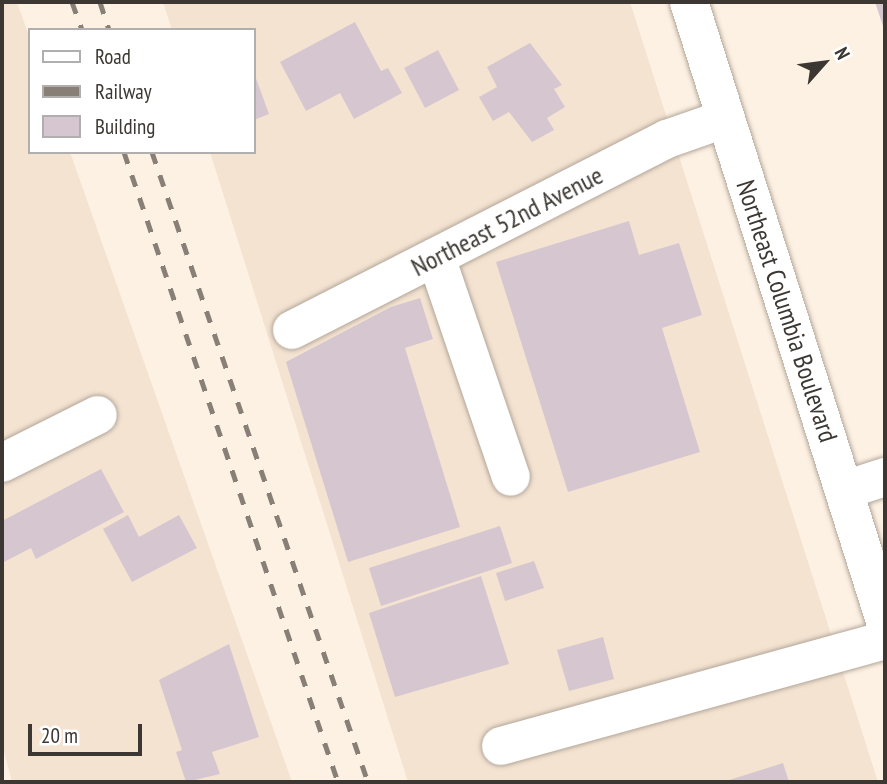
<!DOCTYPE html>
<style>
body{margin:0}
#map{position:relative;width:887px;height:784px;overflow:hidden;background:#fdf1e3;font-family:"PT Sans Narrow",sans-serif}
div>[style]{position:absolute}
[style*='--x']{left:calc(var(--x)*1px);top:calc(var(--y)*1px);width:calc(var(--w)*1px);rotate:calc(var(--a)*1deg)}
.built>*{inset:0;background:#f4e3d1}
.building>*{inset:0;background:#d6c6cf}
.roads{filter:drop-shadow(0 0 2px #b2a69a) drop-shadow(0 0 2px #b2a69a)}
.minor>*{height:38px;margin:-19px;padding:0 19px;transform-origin:19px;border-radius:19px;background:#fff}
.major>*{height:38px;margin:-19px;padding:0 19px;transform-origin:19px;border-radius:19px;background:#fff}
.rail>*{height:5px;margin-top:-2.5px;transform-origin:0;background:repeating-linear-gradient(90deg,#888077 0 12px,transparent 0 24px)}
span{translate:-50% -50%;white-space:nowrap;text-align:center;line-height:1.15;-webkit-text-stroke:6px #fff;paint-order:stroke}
.street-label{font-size:26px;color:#3c3732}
.frame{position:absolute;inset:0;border:4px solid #3c3732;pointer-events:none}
.legend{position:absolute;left:28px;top:28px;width:228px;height:126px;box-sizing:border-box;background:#fff;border:2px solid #b1afad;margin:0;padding:9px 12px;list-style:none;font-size:21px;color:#3c3732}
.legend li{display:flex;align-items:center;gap:14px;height:35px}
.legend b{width:35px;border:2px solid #b1afad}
.north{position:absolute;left:789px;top:28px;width:70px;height:70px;-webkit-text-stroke:5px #fff;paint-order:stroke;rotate:62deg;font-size:19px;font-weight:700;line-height:28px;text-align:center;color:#3c3732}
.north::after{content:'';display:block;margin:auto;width:24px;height:32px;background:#3c3732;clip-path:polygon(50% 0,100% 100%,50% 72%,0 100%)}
.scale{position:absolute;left:28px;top:724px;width:114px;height:32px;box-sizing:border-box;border:4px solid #3c3732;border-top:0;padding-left:9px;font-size:21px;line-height:24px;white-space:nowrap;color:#3c3732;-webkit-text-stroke:5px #fff;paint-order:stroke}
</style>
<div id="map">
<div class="built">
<i style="clip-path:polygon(2px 2px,17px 2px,30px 39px,30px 152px,70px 152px,292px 782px,12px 782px,2px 744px)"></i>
<i style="clip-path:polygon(163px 2px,630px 2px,878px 782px,408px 782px,210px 152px,254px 152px,254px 30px,172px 30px)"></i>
</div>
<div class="building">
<i style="clip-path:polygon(875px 2px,885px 2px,885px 32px)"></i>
<i style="clip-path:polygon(355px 22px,381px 71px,388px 68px,402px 93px,354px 119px,340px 93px,306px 111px,280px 62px)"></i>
<i style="clip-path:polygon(530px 43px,562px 85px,554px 89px,565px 107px,547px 118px,554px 130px,532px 142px,509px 112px,493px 121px,479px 97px,497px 87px,487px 67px)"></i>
<i style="clip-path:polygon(438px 50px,459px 90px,425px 108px,404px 68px)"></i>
<i style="clip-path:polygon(254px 73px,269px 114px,254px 120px)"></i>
<i style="clip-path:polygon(629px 221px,639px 255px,679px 243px,702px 315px,662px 328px,700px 452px,568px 492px,496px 262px)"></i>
<i style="clip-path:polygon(420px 298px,433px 339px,405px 348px,460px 527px,348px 562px,286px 362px,391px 307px)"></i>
<i style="clip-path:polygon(101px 469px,124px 512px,36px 559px,31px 548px,2px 563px,2px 521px)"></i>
<i style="clip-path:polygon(128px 515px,139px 537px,179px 515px,197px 548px,132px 582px,103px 529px)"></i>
<i style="clip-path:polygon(500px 526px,512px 563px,381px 606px,369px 568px)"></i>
<i style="clip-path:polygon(534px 561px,544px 588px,505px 601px,496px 573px)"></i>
<i style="clip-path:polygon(481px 576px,509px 664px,395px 697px,369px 613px)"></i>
<i style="clip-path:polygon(603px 637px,614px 679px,569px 691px,557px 650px)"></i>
<i style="clip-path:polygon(229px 644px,259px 737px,212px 752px,220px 774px,186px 782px,176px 752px,182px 750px,159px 680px)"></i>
<i style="clip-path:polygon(783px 763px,789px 782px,723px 782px)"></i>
</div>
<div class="roads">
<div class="minor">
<i style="--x:436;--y:257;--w:232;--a:71.2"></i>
<i style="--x:292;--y:330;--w:421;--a:-27"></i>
<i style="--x:667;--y:139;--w:60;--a:-19.3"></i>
<i style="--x:2;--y:463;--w:107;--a:-26.6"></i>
<i style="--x:845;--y:490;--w:42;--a:-18"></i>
<i style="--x:501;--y:746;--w:398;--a:-15.4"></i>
</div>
<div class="major">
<i style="--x:689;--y:2;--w:649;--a:72.43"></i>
</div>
</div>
<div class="rail">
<i style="--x:72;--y:2;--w:30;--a:70"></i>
<i style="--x:100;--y:2;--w:29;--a:72"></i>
<i style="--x:124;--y:152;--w:665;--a:71.24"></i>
<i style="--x:152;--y:152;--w:666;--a:71.08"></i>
</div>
<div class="street-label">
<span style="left:507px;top:221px;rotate:-27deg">Northeast 52nd Avenue</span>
<span style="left:787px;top:311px;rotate:72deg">Northeast Columbia Boulevard</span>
</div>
<div class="frame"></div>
<ul class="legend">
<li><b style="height:9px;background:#fff"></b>Road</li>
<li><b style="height:9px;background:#888077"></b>Railway</li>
<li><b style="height:19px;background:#d6c6cf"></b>Building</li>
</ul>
<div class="north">N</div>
<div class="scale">20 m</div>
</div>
